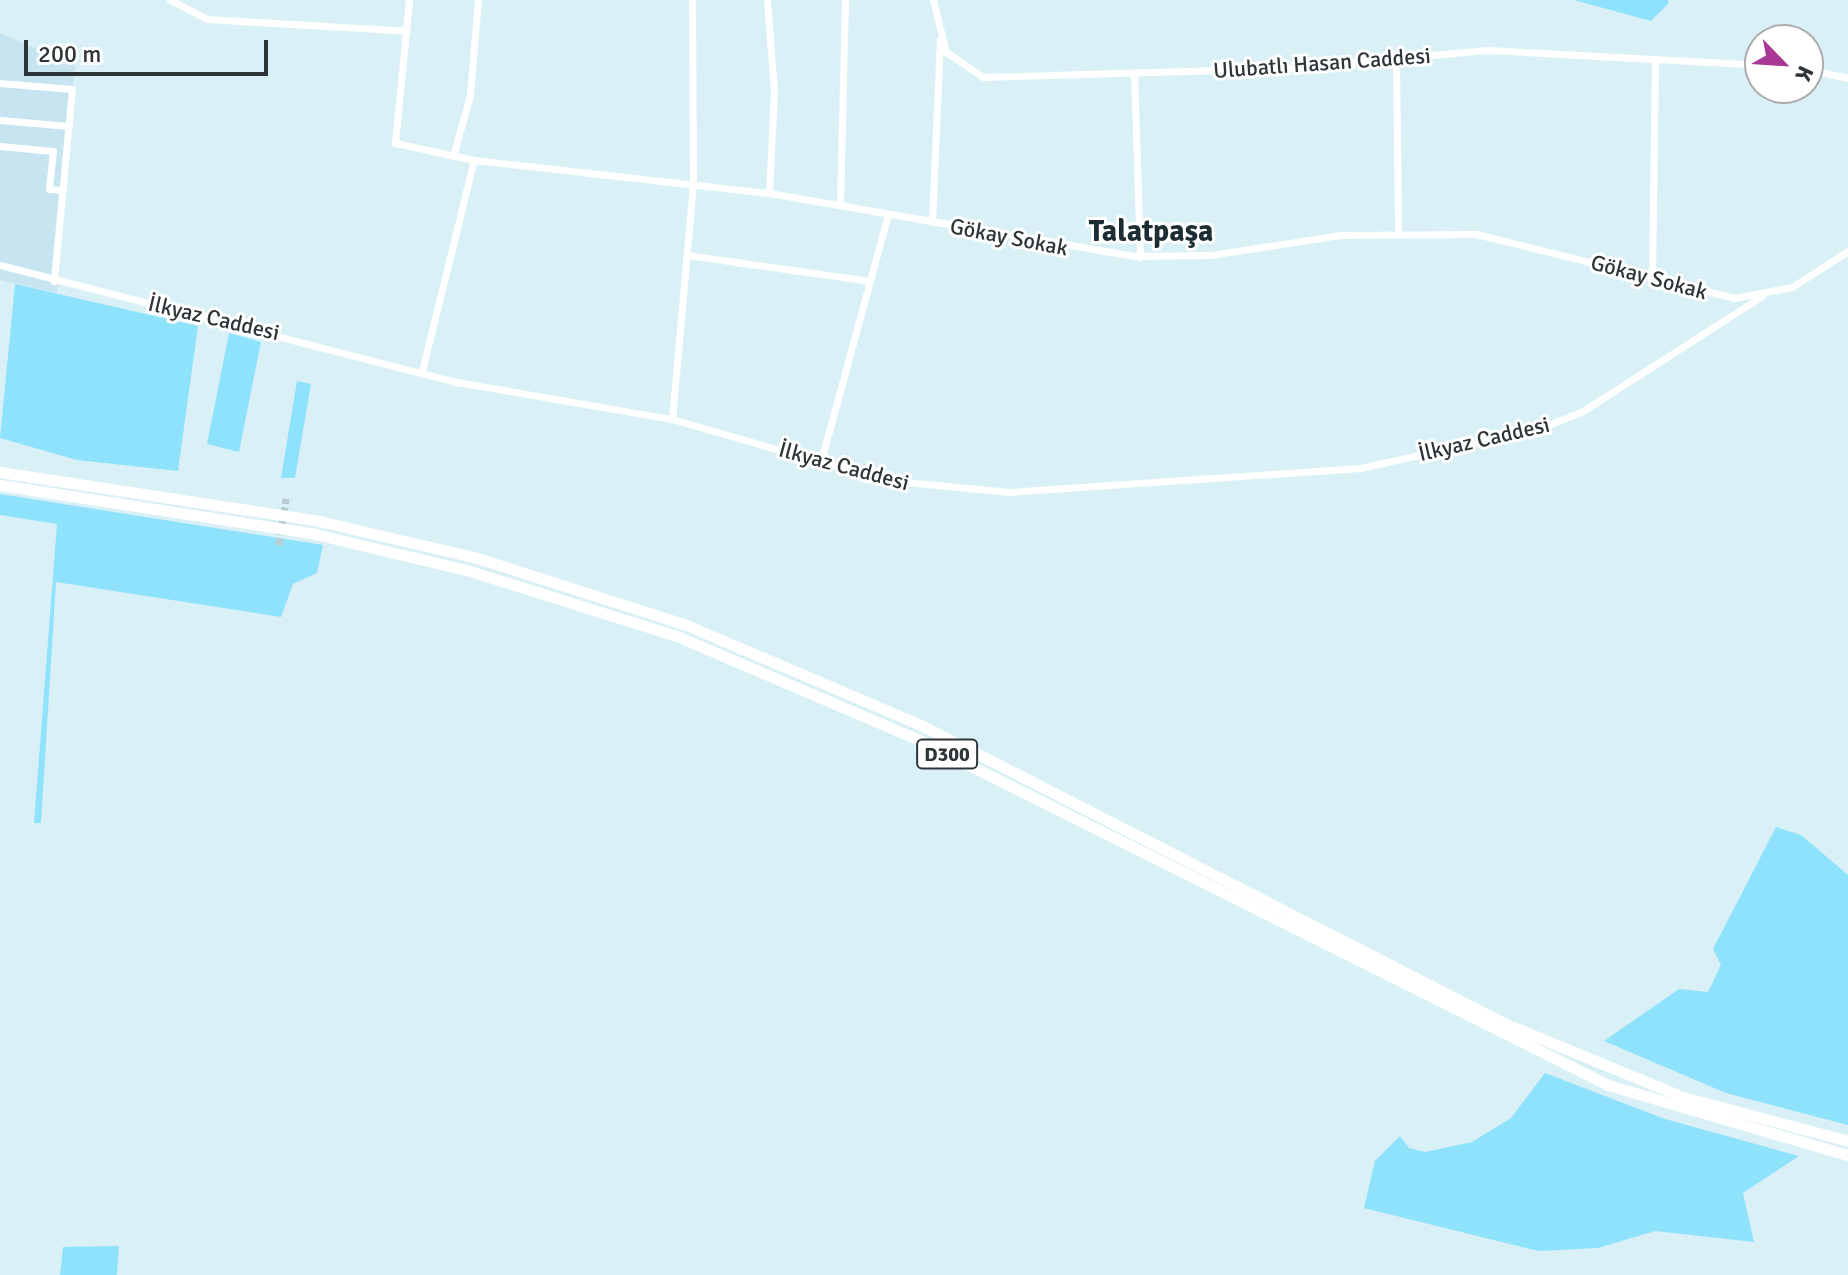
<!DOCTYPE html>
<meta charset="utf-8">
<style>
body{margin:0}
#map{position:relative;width:1848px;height:1275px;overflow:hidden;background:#d9f0f7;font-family:Signika,sans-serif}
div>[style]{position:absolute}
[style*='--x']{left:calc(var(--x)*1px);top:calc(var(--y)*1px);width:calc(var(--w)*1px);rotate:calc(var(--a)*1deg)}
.built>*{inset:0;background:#c7e5f0}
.green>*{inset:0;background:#8fe2fc}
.minor-tunnel>*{height:7px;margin-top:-3.5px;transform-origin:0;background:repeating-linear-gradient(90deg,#b7cbd1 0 7px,transparent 0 10.5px)}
.minor>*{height:7px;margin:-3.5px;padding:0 3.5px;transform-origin:3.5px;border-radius:3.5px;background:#fff}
.trunk>*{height:11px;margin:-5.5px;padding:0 5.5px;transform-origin:5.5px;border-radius:5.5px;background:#fff}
span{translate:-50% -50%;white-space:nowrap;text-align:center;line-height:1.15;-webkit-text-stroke:6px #fff;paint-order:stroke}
.shield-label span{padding:2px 6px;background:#fff;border:2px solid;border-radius:6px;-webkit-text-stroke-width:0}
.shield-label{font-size:20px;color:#2d3538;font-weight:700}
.street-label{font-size:22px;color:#2d3538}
.district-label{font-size:30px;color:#1c2d33;font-weight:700}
.north{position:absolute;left:1744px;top:24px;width:80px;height:80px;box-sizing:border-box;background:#fff;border:2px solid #abaeaf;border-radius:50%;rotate:115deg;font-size:22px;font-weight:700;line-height:32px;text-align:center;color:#2d3538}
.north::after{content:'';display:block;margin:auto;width:28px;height:36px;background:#a93894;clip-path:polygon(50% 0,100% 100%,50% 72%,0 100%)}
.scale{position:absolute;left:24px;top:40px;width:244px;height:36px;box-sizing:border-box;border:4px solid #2d3538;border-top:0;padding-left:10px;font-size:24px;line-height:28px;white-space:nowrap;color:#2d3538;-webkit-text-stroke:6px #fff;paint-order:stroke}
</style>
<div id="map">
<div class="built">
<i style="clip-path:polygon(0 33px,75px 65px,57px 293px,0 280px)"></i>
</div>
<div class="green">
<i style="clip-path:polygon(1574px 0,1668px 0,1669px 3px,1651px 21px)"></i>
<i style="clip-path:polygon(15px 284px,198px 326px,178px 471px,77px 460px,0 438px)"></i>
<i style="clip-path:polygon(229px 333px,261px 342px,239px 452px,207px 444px)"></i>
<i style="clip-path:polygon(297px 381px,311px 384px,295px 478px,281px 478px)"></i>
<i style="clip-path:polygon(0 494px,323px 545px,317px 573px,293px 584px,281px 617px,56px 582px,41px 823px,34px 823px,57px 524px,0 515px)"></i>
<i style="clip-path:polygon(1776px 827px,1801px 835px,1848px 875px,1848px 1125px,1726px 1093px,1604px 1041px,1679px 989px,1708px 992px,1721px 965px,1713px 949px)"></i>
<i style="clip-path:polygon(1545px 1073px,1665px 1119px,1799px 1156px,1743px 1193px,1754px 1242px,1655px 1231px,1598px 1248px,1538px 1251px,1364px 1208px,1375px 1161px,1400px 1136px,1409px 1148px,1425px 1152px,1472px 1142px,1511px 1118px)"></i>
<i style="clip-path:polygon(119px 1246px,117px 1275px,60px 1275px,63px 1247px)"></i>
</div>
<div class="minor-tunnel">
<i style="--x:279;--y:545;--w:47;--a:-81.3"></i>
</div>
<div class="minor">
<i style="--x:170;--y:0;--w:42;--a:27.2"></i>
<i style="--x:207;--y:19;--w:200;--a:3.4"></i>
<i style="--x:409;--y:0;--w:144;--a:95.6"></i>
<i style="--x:395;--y:143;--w:81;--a:12.1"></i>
<i style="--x:474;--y:160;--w:297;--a:6.4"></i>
<i style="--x:769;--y:193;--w:369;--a:9.8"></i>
<i style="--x:1133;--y:256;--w:78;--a:-0.7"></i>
<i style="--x:1211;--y:255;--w:131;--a:-8.8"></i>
<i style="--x:1340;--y:235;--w:136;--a:-0.4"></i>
<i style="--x:1476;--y:234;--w:266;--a:13.9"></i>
<i style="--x:1734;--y:298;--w:59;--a:-10.7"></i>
<i style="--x:1792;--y:287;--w:67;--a:-32.7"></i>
<i style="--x:767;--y:0;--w:91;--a:85.6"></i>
<i style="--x:774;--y:91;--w:102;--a:92.8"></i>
<i style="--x:933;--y:0;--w:54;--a:76"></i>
<i style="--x:946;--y:52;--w:45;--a:34"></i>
<i style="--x:983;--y:77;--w:307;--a:-1.7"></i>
<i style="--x:1290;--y:68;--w:198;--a:-5.2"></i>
<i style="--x:1487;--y:50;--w:273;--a:3.1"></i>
<i style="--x:1396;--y:59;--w:175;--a:89.3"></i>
<i style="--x:1808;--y:69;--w:41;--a:12.7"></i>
<i style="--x:1134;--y:73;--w:184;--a:88.1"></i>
<i style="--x:0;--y:83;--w:72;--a:4.8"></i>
<i style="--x:72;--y:89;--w:193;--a:95.4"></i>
<i style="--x:0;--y:120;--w:69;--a:5"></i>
<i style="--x:0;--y:146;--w:53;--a:5.4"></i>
<i style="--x:53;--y:151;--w:38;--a:96"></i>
<i style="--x:49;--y:189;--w:14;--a:4"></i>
<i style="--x:453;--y:156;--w:63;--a:-74.4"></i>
<i style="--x:470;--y:95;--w:95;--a:-85.2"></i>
<i style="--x:840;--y:205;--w:205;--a:-88.6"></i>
<i style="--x:932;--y:222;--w:183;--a:-87.5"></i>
<i style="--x:687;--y:255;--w:185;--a:8.1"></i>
<i style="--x:0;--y:265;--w:472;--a:14.4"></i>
<i style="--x:457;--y:382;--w:218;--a:9.8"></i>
<i style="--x:672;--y:419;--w:221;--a:16.1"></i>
<i style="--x:884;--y:480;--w:126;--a:5.5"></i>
<i style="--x:1009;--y:492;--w:352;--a:-3.9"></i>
<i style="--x:1360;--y:468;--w:182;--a:-12.4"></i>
<i style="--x:1538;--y:429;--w:48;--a:-21.8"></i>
<i style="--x:1583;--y:411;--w:213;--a:-32.7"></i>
<i style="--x:1652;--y:278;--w:217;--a:-89.2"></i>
<i style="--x:422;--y:371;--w:217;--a:-76.2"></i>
<i style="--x:672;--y:419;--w:237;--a:-84.9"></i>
<i style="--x:693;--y:183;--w:183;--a:-90.3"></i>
<i style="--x:821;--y:461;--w:256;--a:-74.8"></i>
</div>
<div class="trunk">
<i style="--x:0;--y:472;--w:323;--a:8.7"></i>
<i style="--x:319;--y:521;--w:159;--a:13.1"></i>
<i style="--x:474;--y:557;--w:220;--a:17.7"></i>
<i style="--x:684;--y:624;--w:258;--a:23.1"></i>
<i style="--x:921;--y:725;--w:657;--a:27.07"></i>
<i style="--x:1506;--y:1024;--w:191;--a:22.4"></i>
<i style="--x:1683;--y:1097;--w:171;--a:14.9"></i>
<i style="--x:0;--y:485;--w:319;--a:8.8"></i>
<i style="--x:315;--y:534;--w:159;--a:13.4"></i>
<i style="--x:470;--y:571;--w:219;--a:17.5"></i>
<i style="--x:679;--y:637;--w:257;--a:23.2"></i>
<i style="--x:915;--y:738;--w:775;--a:26.6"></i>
<i style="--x:1608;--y:1085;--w:250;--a:16.3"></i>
</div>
<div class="shield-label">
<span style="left:947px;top:754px">D300</span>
</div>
<div class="street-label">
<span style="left:1322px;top:63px;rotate:-4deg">Ulubatlı Hasan Caddesi</span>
<span style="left:1009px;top:237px;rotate:11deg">Gökay Sokak</span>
<span style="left:1649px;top:277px;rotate:15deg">Gökay Sokak</span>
<span style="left:214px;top:318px;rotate:13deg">İlkyaz Caddesi</span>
<span style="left:1484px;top:439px;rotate:-13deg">İlkyaz Caddesi</span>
<span style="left:844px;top:466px;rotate:15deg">İlkyaz Caddesi</span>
</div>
<div class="district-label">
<span style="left:1151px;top:232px">Talatpaşa</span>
</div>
<div class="north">K</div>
<div class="scale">200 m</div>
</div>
